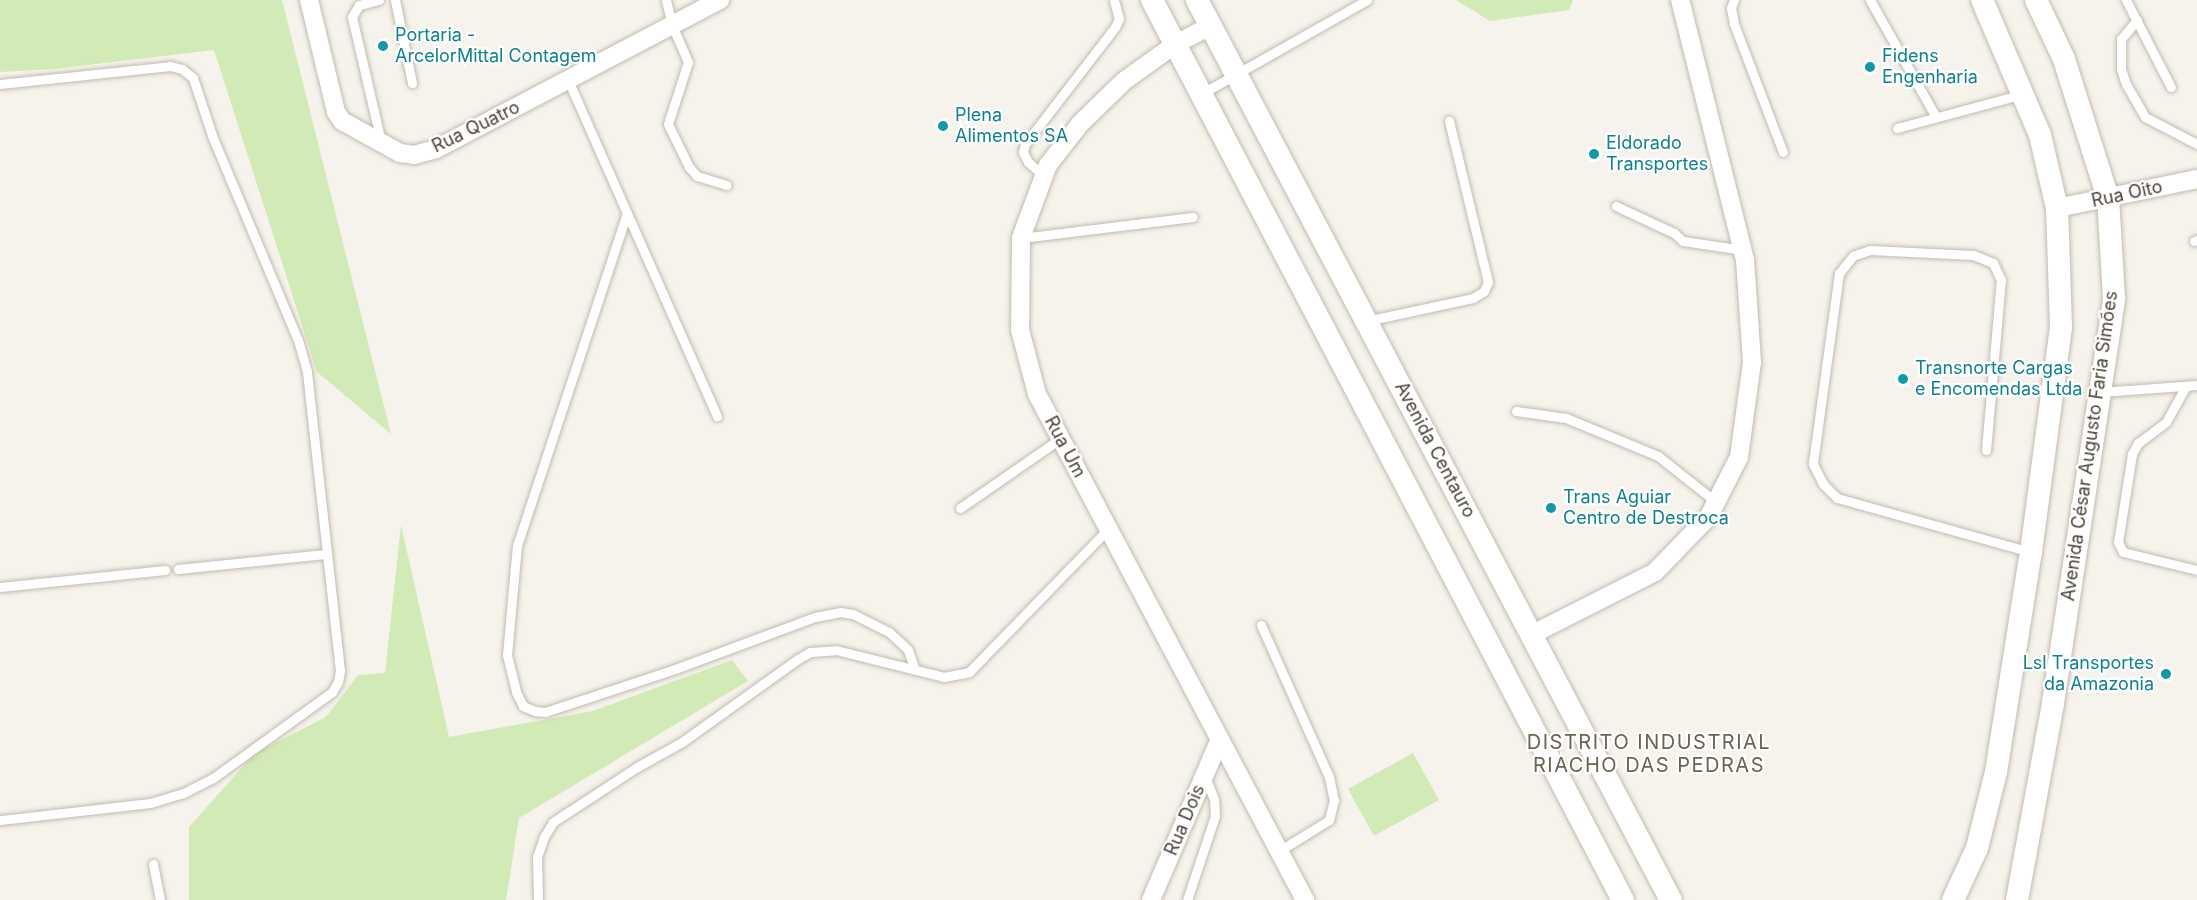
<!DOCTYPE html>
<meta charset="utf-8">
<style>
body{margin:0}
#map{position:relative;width:2197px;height:900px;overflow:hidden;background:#f6f3ec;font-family:Inter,sans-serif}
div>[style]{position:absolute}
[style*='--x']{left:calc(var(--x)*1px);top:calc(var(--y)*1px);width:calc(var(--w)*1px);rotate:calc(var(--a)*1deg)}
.green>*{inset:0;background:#d2eab5}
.roads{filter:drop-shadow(0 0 2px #c2bbae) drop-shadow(0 0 2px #c2bbae)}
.service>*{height:9px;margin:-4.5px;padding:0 4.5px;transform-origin:4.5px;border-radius:4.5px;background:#fff}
.minor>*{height:18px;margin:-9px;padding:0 9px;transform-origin:9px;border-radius:9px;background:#fff}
.tertiary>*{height:22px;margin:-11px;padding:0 11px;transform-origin:11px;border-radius:11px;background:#fff}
.dots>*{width:16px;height:16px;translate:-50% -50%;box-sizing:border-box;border:3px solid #fff;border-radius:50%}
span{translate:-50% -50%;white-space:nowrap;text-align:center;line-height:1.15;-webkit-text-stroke:4.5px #fff;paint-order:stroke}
.culture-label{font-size:18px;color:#0d838f}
.left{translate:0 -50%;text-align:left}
.right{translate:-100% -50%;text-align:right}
.street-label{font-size:18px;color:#4b4439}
.neighbourhood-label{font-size:20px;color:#6e6250;letter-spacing:1.5px}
</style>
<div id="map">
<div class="green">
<i style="clip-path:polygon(0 0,282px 0,391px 434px,317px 372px,214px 50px,54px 69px,0 72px)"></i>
<i style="clip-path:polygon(1456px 0,1573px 0,1569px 10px,1490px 21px)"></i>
<i style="clip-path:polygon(401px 525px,449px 737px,593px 711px,732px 660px,748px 681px,519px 818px,506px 900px,189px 900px,189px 827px,255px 753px,326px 717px,358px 675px,385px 673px)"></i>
<i style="clip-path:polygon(1413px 753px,1439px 800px,1374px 836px,1348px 789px)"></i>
</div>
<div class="roads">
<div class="service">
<i style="--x:379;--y:0;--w:21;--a:166"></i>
<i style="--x:359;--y:5;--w:14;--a:120"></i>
<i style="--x:352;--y:17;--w:128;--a:76.9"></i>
<i style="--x:395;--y:0;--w:85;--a:78.4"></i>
<i style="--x:666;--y:0;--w:26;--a:77"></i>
<i style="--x:672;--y:25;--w:40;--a:66.6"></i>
<i style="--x:688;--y:62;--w:65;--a:107.9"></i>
<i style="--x:668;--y:124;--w:48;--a:64"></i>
<i style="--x:689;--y:167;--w:12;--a:48"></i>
<i style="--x:697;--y:176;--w:31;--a:17"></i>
<i style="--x:1734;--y:0;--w:9;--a:111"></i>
<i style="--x:1731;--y:8;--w:16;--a:79"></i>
<i style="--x:1734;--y:24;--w:137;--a:69.1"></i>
<i style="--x:1870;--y:0;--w:134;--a:60.6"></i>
<i style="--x:2126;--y:0;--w:98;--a:62.7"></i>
<i style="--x:2137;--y:20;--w:25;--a:130"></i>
<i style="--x:2121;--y:39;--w:30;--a:90"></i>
<i style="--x:2121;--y:69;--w:16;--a:72"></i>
<i style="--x:2126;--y:84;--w:38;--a:60"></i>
<i style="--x:2145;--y:117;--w:59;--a:27.4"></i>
<i style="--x:568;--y:80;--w:368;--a:66.1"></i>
<i style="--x:0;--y:84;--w:171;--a:-6"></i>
<i style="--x:170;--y:66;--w:12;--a:14"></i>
<i style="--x:182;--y:69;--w:14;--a:39"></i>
<i style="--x:193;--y:78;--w:63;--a:71.6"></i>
<i style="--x:213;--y:138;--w:219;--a:67.2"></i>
<i style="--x:298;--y:340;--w:33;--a:74"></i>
<i style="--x:307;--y:372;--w:300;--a:83.7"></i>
<i style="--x:340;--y:670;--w:12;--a:99"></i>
<i style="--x:338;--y:682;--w:12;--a:121"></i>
<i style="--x:332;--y:692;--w:147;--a:144.1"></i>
<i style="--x:213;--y:778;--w:34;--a:153"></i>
<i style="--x:183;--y:793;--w:34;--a:163"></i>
<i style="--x:150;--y:803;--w:151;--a:173.5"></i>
<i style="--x:1201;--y:94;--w:191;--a:-29.5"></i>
<i style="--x:1897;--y:128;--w:131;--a:-15.1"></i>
<i style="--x:1044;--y:176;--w:21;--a:-139"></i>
<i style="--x:1028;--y:162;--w:11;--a:-117"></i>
<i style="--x:1023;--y:152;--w:8;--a:-76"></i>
<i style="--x:1025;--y:144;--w:148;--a:-52.4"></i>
<i style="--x:1115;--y:27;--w:9;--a:-63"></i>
<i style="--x:1119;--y:19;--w:20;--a:-105"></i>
<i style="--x:1616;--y:206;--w:64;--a:25"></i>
<i style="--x:1674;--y:233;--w:12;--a:42"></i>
<i style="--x:1683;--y:241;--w:61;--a:8.5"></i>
<i style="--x:627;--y:213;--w:350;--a:108.3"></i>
<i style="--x:517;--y:545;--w:110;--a:95.2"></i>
<i style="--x:507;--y:655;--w:38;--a:76"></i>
<i style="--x:516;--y:692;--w:16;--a:63"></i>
<i style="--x:523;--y:706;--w:13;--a:23"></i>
<i style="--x:535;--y:711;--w:10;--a:6"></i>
<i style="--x:545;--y:712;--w:137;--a:-18.3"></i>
<i style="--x:675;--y:669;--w:149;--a:-20.4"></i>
<i style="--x:815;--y:617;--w:25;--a:-11"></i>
<i style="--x:840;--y:612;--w:13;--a:9"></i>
<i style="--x:853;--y:614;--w:40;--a:26.6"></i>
<i style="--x:889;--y:632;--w:26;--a:43"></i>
<i style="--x:908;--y:650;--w:18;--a:71"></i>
<i style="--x:1021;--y:238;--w:173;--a:-7"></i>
<i style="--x:2194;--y:241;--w:3;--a:-18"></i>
<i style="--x:1366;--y:321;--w:109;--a:-12.1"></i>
<i style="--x:1473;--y:298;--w:13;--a:-32"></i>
<i style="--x:1484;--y:291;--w:10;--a:-66"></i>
<i style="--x:1488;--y:282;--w:166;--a:-103.6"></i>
<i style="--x:2186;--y:386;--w:41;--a:119.1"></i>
<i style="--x:2166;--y:422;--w:35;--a:143"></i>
<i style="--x:2138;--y:443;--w:13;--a:119"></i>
<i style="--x:2132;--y:454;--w:89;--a:99"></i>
<i style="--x:2118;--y:542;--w:11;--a:63"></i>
<i style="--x:2123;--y:552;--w:76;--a:13.7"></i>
<i style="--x:2100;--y:392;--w:97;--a:-4.1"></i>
<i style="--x:1516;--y:411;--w:50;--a:8"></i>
<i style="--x:1566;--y:418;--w:100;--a:22.4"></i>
<i style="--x:1658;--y:456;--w:74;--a:38.4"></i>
<i style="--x:1986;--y:450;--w:171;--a:-85"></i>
<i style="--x:2001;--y:280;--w:19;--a:-115"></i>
<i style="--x:1993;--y:263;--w:22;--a:-158"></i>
<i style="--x:1973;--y:255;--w:103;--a:-177.2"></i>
<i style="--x:1870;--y:250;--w:18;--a:161"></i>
<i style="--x:1853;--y:256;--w:22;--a:129"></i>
<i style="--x:1839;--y:273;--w:193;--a:97.8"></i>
<i style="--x:1813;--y:464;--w:22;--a:63"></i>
<i style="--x:1823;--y:484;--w:20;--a:45"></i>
<i style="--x:1837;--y:498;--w:201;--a:15.6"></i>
<i style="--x:960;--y:508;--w:123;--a:-34.7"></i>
<i style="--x:178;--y:569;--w:148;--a:-5.8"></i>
<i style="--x:0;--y:587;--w:166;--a:-5.9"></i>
<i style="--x:1261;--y:625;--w:167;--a:65.9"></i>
<i style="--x:1329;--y:777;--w:24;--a:78"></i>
<i style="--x:1334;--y:800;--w:21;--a:104"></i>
<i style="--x:1329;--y:820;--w:59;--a:148.2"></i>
<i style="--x:153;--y:864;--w:37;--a:79"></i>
<i style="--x:538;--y:900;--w:43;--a:-91.3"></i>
<i style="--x:537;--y:857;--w:21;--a:-71"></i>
<i style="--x:544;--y:837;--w:17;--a:-59"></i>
<i style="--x:553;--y:822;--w:100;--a:-33.2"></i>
<i style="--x:637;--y:767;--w:51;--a:-29.1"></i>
<i style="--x:682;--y:742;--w:143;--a:-35.6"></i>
<i style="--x:798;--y:659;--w:14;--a:-30"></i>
<i style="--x:810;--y:652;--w:26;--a:-4"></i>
<i style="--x:836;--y:650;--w:111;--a:14"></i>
<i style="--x:944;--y:677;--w:25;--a:-11"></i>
<i style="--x:969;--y:672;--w:199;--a:-45.8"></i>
<i style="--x:1187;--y:900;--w:89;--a:-71.6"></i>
<i style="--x:1215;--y:816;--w:17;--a:-93"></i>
<i style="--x:1214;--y:799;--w:24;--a:-112"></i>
</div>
<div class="minor">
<i style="--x:309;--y:0;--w:115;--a:76.4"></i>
<i style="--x:336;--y:112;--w:11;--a:56"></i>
<i style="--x:342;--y:121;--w:66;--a:28.9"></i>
<i style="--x:400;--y:153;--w:14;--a:8"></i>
<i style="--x:414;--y:155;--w:23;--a:-15"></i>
<i style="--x:436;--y:149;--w:321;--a:-27.7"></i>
<i style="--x:1210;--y:26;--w:41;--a:152.2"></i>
<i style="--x:1174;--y:45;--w:62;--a:144.2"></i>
<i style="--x:1124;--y:81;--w:62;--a:135.7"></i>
<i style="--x:1080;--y:124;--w:52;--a:128"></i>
<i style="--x:1048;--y:165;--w:78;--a:110.3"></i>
<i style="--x:1021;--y:238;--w:92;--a:90.6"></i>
<i style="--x:1020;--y:330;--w:66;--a:75.1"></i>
<i style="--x:1037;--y:394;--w:573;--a:62.09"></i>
<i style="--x:2057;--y:208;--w:143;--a:-11.7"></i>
<i style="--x:1533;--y:634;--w:137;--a:-26.9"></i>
<i style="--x:1655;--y:572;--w:78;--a:-46"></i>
<i style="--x:1709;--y:516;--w:66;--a:-63"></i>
<i style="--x:1739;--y:457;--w:96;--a:-82.2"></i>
<i style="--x:1752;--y:362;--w:102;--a:-93.9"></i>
<i style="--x:1745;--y:260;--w:268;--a:-104"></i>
<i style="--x:1151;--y:900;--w:175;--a:-66.8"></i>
</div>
<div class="tertiary">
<i style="--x:1152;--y:0;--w:1016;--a:62.38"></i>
<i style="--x:1197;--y:0;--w:1017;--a:62.23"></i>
<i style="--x:1953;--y:900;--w:57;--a:-65.2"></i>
<i style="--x:1977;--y:848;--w:78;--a:-76"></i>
<i style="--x:1996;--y:772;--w:223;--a:-81"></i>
<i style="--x:2031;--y:552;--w:227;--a:-82.4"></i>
<i style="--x:2061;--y:327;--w:119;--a:-91.9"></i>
<i style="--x:2057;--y:208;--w:75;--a:-103.1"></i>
<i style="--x:2040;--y:135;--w:147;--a:-113.2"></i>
<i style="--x:2017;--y:900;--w:200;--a:-79.6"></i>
<i style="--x:2053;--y:703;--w:410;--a:-81.4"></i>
<i style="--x:2114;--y:298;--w:100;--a:-93.4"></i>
<i style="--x:2108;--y:198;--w:146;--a:-107.6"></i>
<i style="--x:2064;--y:59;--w:65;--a:-115.4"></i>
</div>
</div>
<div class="dots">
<i style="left:383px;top:46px;background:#0f9aa8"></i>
<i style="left:1870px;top:67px;background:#0f9aa8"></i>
<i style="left:943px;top:126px;background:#0f9aa8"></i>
<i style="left:1594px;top:154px;background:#0f9aa8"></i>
<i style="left:1903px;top:379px;background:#0f9aa8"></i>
<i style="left:1551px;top:508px;background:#0f9aa8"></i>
<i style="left:2166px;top:674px;background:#0f9aa8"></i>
</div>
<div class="culture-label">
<span class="left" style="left:395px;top:46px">Portaria -<br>ArcelorMittal Contagem</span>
<span class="left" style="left:1882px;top:67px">Fidens<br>Engenharia</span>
<span class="left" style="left:955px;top:126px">Plena<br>Alimentos SA</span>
<span class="left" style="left:1606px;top:154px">Eldorado<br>Transportes</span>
<span class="left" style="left:1915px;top:379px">Transnorte Cargas<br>e Encomendas Ltda</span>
<span class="left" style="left:1563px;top:508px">Trans Aguiar<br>Centro de Destroca</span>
<span class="right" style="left:2154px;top:674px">Lsl Transportes<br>da Amazonia</span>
</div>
<div class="street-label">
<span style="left:476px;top:127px;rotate:-26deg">Rua Quatro</span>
<span style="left:2127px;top:194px;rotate:-12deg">Rua Oito</span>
<span style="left:2090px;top:446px;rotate:-82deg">Avenida César Augusto Faria Simões</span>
<span style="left:1065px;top:447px;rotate:62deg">Rua Um</span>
<span style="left:1435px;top:450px;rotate:62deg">Avenida Centauro</span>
<span style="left:1185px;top:820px;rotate:-67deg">Rua Dois</span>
</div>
<div class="neighbourhood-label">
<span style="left:1649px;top:754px">DISTRITO INDUSTRIAL<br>RIACHO DAS PEDRAS</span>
</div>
</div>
